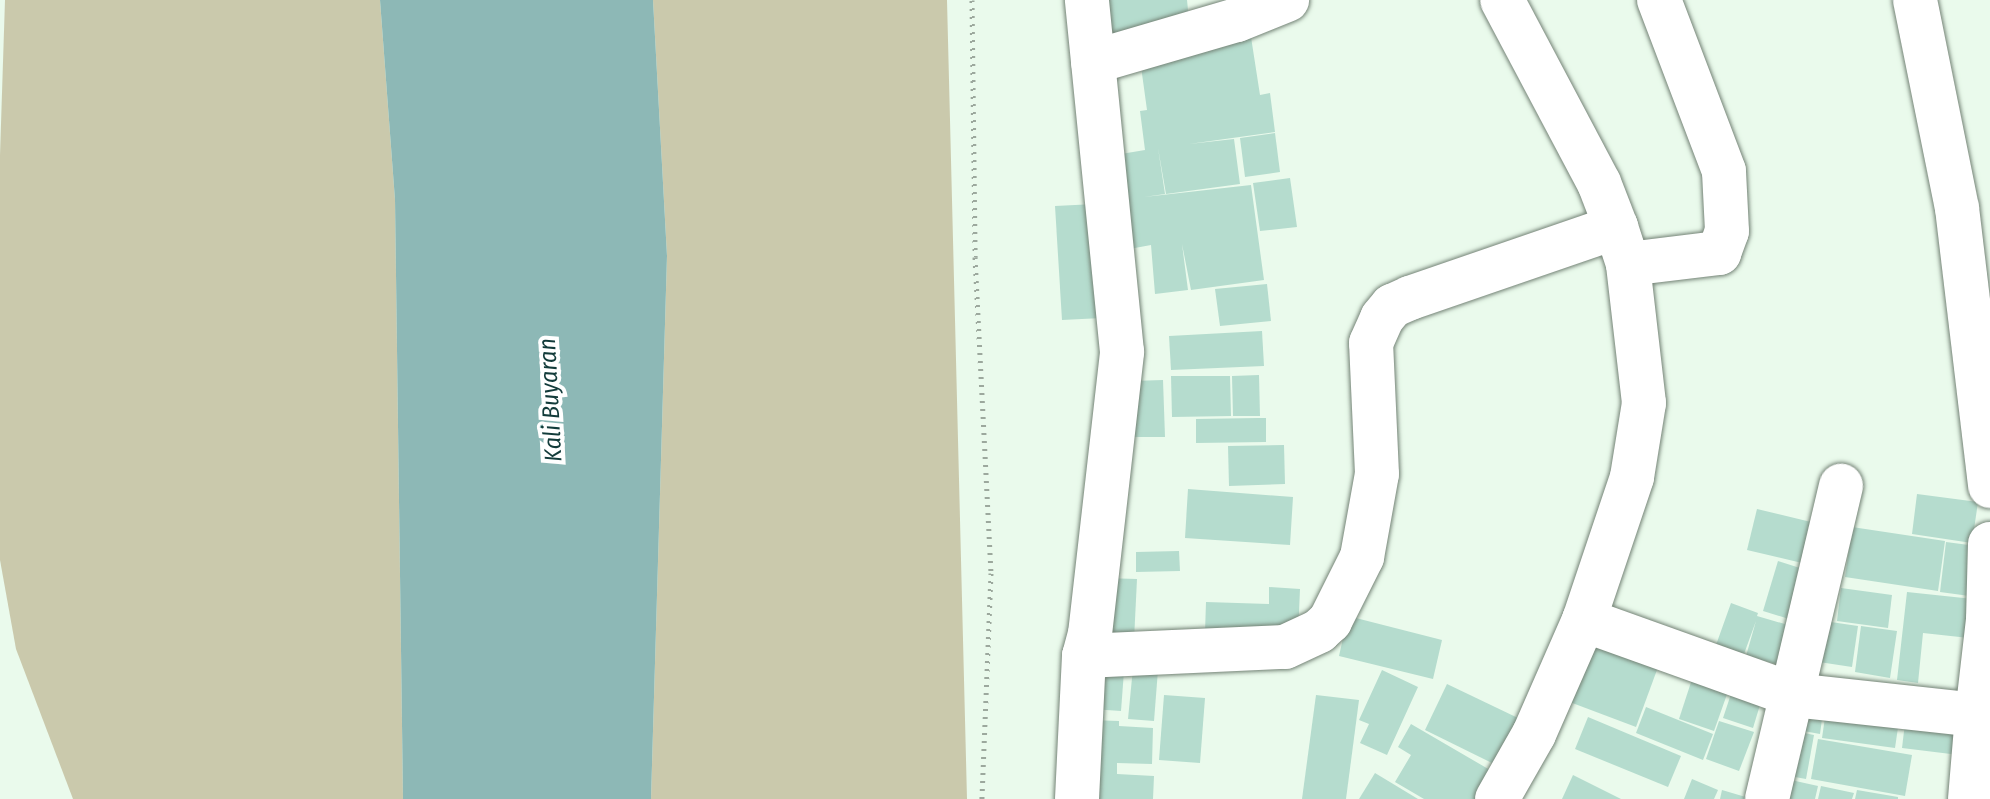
<!DOCTYPE html>
<style>
body{margin:0}
#map{position:relative;width:1990px;height:799px;overflow:hidden;background:#eafaec;font-family:"Fira Sans Condensed",sans-serif}
div>[style]{position:absolute}
[style*='--x']{left:calc(var(--x)*1px);top:calc(var(--y)*1px);width:calc(var(--w)*1px);rotate:calc(var(--a)*1deg)}
.green>*{inset:0;background:#cac9ac}
.water>*{inset:0;background:#8db8b6}
.building>*{inset:0;background:#b5dcce}
.path>*{height:5px;margin-top:-2.5px;transform-origin:0;background:repeating-linear-gradient(90deg,#9ca89d 0 2px,transparent 0 8px)}
.roads{filter:drop-shadow(0 0 2px #748376) drop-shadow(0 0 2px #748376)}
.minor>*{height:44px;margin:-22px;padding:0 22px;transform-origin:22px;border-radius:22px;background:#fff}
span{translate:-50% -50%;white-space:nowrap;text-align:center;line-height:1.15;-webkit-text-stroke:8px #fff;paint-order:stroke}
.water-label{font-size:24px;color:#123b3a;font-style:italic}
</style>
<div id="map">
<div class="green">
<i style="clip-path:polygon(5px 0,380px 0,395px 200px,403px 799px,73px 799px,16px 649px,0 560px,0 155px)"></i>
<i style="clip-path:polygon(653px 0,947px 0,967px 799px,651px 799px,667px 256px)"></i>
</div>
<div class="water">
<i style="clip-path:polygon(380px 0,653px 0,667px 256px,651px 799px,403px 799px,395px 200px)"></i>
</div>
<div class="building">
<i style="clip-path:polygon(1097px 0,1187px 0,1190px 30px,1101px 38px)"></i>
<i style="clip-path:polygon(1251px 37px,1260px 95px,1270px 93px,1275px 132px,1189px 144px,1234px 139px,1240px 184px,1166px 194px,1158px 148px,1165px 194px,1144px 197px,1251px 185px,1264px 280px,1191px 290px,1182px 244px,1188px 290px,1155px 294px,1151px 245px,1124px 250px,1109px 156px,1145px 150px,1140px 111px,1147px 110px,1139px 52px)"></i>
<i style="clip-path:polygon(1275px 133px,1280px 172px,1245px 177px,1240px 138px)"></i>
<i style="clip-path:polygon(1290px 178px,1297px 227px,1260px 231px,1253px 183px)"></i>
<i style="clip-path:polygon(1095px 204px,1102px 318px,1062px 320px,1055px 206px)"></i>
<i style="clip-path:polygon(1267px 284px,1271px 321px,1220px 326px,1215px 289px)"></i>
<i style="clip-path:polygon(1262px 331px,1264px 366px,1171px 370px,1169px 336px)"></i>
<i style="clip-path:polygon(1259px 375px,1260px 416px,1233px 416px,1232px 376px)"></i>
<i style="clip-path:polygon(1171px 376px,1230px 376px,1231px 416px,1172px 417px)"></i>
<i style="clip-path:polygon(1163px 380px,1165px 437px,1133px 437px,1132px 381px)"></i>
<i style="clip-path:polygon(1258px 418px,1266px 418px,1266px 442px,1196px 443px,1196px 419px)"></i>
<i style="clip-path:polygon(1284px 445px,1285px 484px,1229px 486px,1228px 446px)"></i>
<i style="clip-path:polygon(1188px 489px,1293px 497px,1290px 545px,1185px 538px)"></i>
<i style="clip-path:polygon(1917px 494px,1978px 502px,1972px 543px,1912px 534px)"></i>
<i style="clip-path:polygon(1757px 509px,1811px 522px,1802px 563px,1747px 550px)"></i>
<i style="clip-path:polygon(1852px 527px,1945px 541px,1938px 591px,1845px 577px)"></i>
<i style="clip-path:polygon(1946px 542px,1984px 547px,1977px 597px,1940px 592px)"></i>
<i style="clip-path:polygon(1179px 551px,1180px 571px,1136px 572px,1136px 552px)"></i>
<i style="clip-path:polygon(1778px 561px,1803px 569px,1789px 619px,1763px 611px)"></i>
<i style="clip-path:polygon(1104px 578px,1137px 579px,1134px 640px,1103px 639px)"></i>
<i style="clip-path:polygon(1269px 587px,1300px 589px,1298px 636px,1205px 632px,1206px 602px,1269px 604px)"></i>
<i style="clip-path:polygon(1841px 588px,1892px 595px,1888px 628px,1837px 621px)"></i>
<i style="clip-path:polygon(1907px 592px,1973px 599px,1969px 638px,1923px 633px,1918px 683px,1897px 680px)"></i>
<i style="clip-path:polygon(1731px 603px,1758px 613px,1757px 616px,1795px 627px,1784px 666px,1746px 656px,1756px 621px,1744px 654px,1716px 645px)"></i>
<i style="clip-path:polygon(1348px 616px,1442px 640px,1433px 679px,1339px 656px)"></i>
<i style="clip-path:polygon(1824px 621px,1858px 626px,1852px 667px,1819px 662px)"></i>
<i style="clip-path:polygon(1861px 626px,1897px 631px,1890px 678px,1855px 672px)"></i>
<i style="clip-path:polygon(1593px 632px,1661px 659px,1636px 727px,1567px 701px)"></i>
<i style="clip-path:polygon(1133px 668px,1158px 670px,1154px 721px,1128px 719px)"></i>
<i style="clip-path:polygon(1094px 669px,1124px 671px,1121px 711px,1092px 709px)"></i>
<i style="clip-path:polygon(1382px 670px,1418px 687px,1387px 755px,1360px 743px,1369px 724px,1359px 720px)"></i>
<i style="clip-path:polygon(1695px 670px,1731px 683px,1714px 731px,1679px 719px)"></i>
<i style="clip-path:polygon(1447px 684px,1518px 718px,1496px 765px,1425px 730px)"></i>
<i style="clip-path:polygon(1734px 685px,1763px 695px,1753px 728px,1723px 718px)"></i>
<i style="clip-path:polygon(1164px 695px,1205px 698px,1200px 763px,1159px 760px)"></i>
<i style="clip-path:polygon(1316px 695px,1359px 700px,1346px 799px,1302px 799px)"></i>
<i style="clip-path:polygon(1825px 696px,1820px 734px,1798px 730px)"></i>
<i style="clip-path:polygon(1828px 697px,1901px 707px,1895px 748px,1822px 738px)"></i>
<i style="clip-path:polygon(1908px 698px,1965px 704px,1959px 755px,1902px 748px)"></i>
<i style="clip-path:polygon(1646px 707px,1713px 734px,1703px 760px,1636px 733px)"></i>
<i style="clip-path:polygon(1588px 717px,1681px 756px,1668px 787px,1575px 749px)"></i>
<i style="clip-path:polygon(1090px 720px,1119px 721px,1119px 726px,1153px 728px,1152px 764px,1117px 763px,1117px 774px,1154px 776px,1153px 799px,1087px 799px)"></i>
<i style="clip-path:polygon(1719px 721px,1754px 732px,1739px 771px,1706px 759px)"></i>
<i style="clip-path:polygon(1411px 724px,1490px 770px,1476px 793px,1487px 799px,1424px 799px,1395px 782px,1411px 755px,1398px 747px)"></i>
<i style="clip-path:polygon(1794px 731px,1814px 735px,1806px 779px,1784px 775px)"></i>
<i style="clip-path:polygon(1818px 739px,1912px 755px,1905px 796px,1811px 779px)"></i>
<i style="clip-path:polygon(1375px 773px,1418px 799px,1359px 799px)"></i>
<i style="clip-path:polygon(1573px 775px,1621px 799px,1562px 799px)"></i>
<i style="clip-path:polygon(1782px 778px,1818px 786px,1815px 799px,1778px 799px)"></i>
<i style="clip-path:polygon(1692px 779px,1718px 790px,1714px 799px,1684px 799px)"></i>
<i style="clip-path:polygon(1821px 786px,1854px 793px,1852px 799px,1818px 799px)"></i>
<i style="clip-path:polygon(1722px 790px,1749px 798px,1749px 799px,1720px 799px)"></i>
<i style="clip-path:polygon(1857px 790px,1898px 797px,1898px 799px,1855px 799px)"></i>
</div>
<div class="path">
<i style="--x:972;--y:0;--w:257;--a:89.3"></i>
<i style="--x:975;--y:257;--w:316;--a:87.1"></i>
<i style="--x:991;--y:573;--w:226;--a:92.3"></i>
</div>
<div class="roads">
<div class="minor">
<i style="--x:1915;--y:0;--w:212;--a:78.6"></i>
<i style="--x:1957;--y:208;--w:280;--a:83.2"></i>
<i style="--x:1093;--y:62;--w:150;--a:-16.3"></i>
<i style="--x:1237;--y:20;--w:54;--a:-21.8"></i>
<i style="--x:1628;--y:264;--w:92;--a:-6.9"></i>
<i style="--x:1719;--y:253;--w:23;--a:-70"></i>
<i style="--x:1727;--y:231;--w:60;--a:-92.9"></i>
<i style="--x:1724;--y:171;--w:183;--a:-110.8"></i>
<i style="--x:1584;--y:620;--w:222;--a:19.7"></i>
<i style="--x:1793;--y:695;--w:185;--a:6.2"></i>
<i style="--x:1977;--y:715;--w:96;--a:-83.4"></i>
<i style="--x:1988;--y:620;--w:76;--a:-88.5"></i>
<i style="--x:1084;--y:656;--w:201;--a:-2.6"></i>
<i style="--x:1285;--y:647;--w:38;--a:-25"></i>
<i style="--x:1319;--y:631;--w:15;--a:-42"></i>
<i style="--x:1330;--y:621;--w:72;--a:-63.4"></i>
<i style="--x:1362;--y:557;--w:84;--a:-79.8"></i>
<i style="--x:1377;--y:474;--w:131;--a:-92.6"></i>
<i style="--x:1371;--y:343;--w:27;--a:-66"></i>
<i style="--x:1382;--y:318;--w:16;--a:-50"></i>
<i style="--x:1392;--y:306;--w:20;--a:-24"></i>
<i style="--x:1410;--y:298;--w:218;--a:-19"></i>
<i style="--x:1077;--y:799;--w:143;--a:-87.2"></i>
<i style="--x:1084;--y:656;--w:23;--a:-75"></i>
<i style="--x:1090;--y:634;--w:284;--a:-83.5"></i>
<i style="--x:1122;--y:352;--w:354;--a:-95.7"></i>
<i style="--x:1497;--y:799;--w:75;--a:-60.4"></i>
<i style="--x:1534;--y:734;--w:124;--a:-66.3"></i>
<i style="--x:1584;--y:620;--w:151;--a:-71.4"></i>
<i style="--x:1632;--y:477;--w:75;--a:-80.8"></i>
<i style="--x:1644;--y:403;--w:140;--a:-96.6"></i>
<i style="--x:1628;--y:264;--w:39;--a:-108"></i>
<i style="--x:1616;--y:227;--w:47;--a:-111.1"></i>
<i style="--x:1599;--y:183;--w:207;--a:-117.9"></i>
<i style="--x:1767;--y:799;--w:322;--a:-76.7"></i>
<i style="--x:1970;--y:799;--w:84;--a:-85.2"></i>
</div>
</div>
<div class="water-label">
<span style="left:551px;top:400px;rotate:-93deg">Kali Buyaran</span>
</div>
</div>
